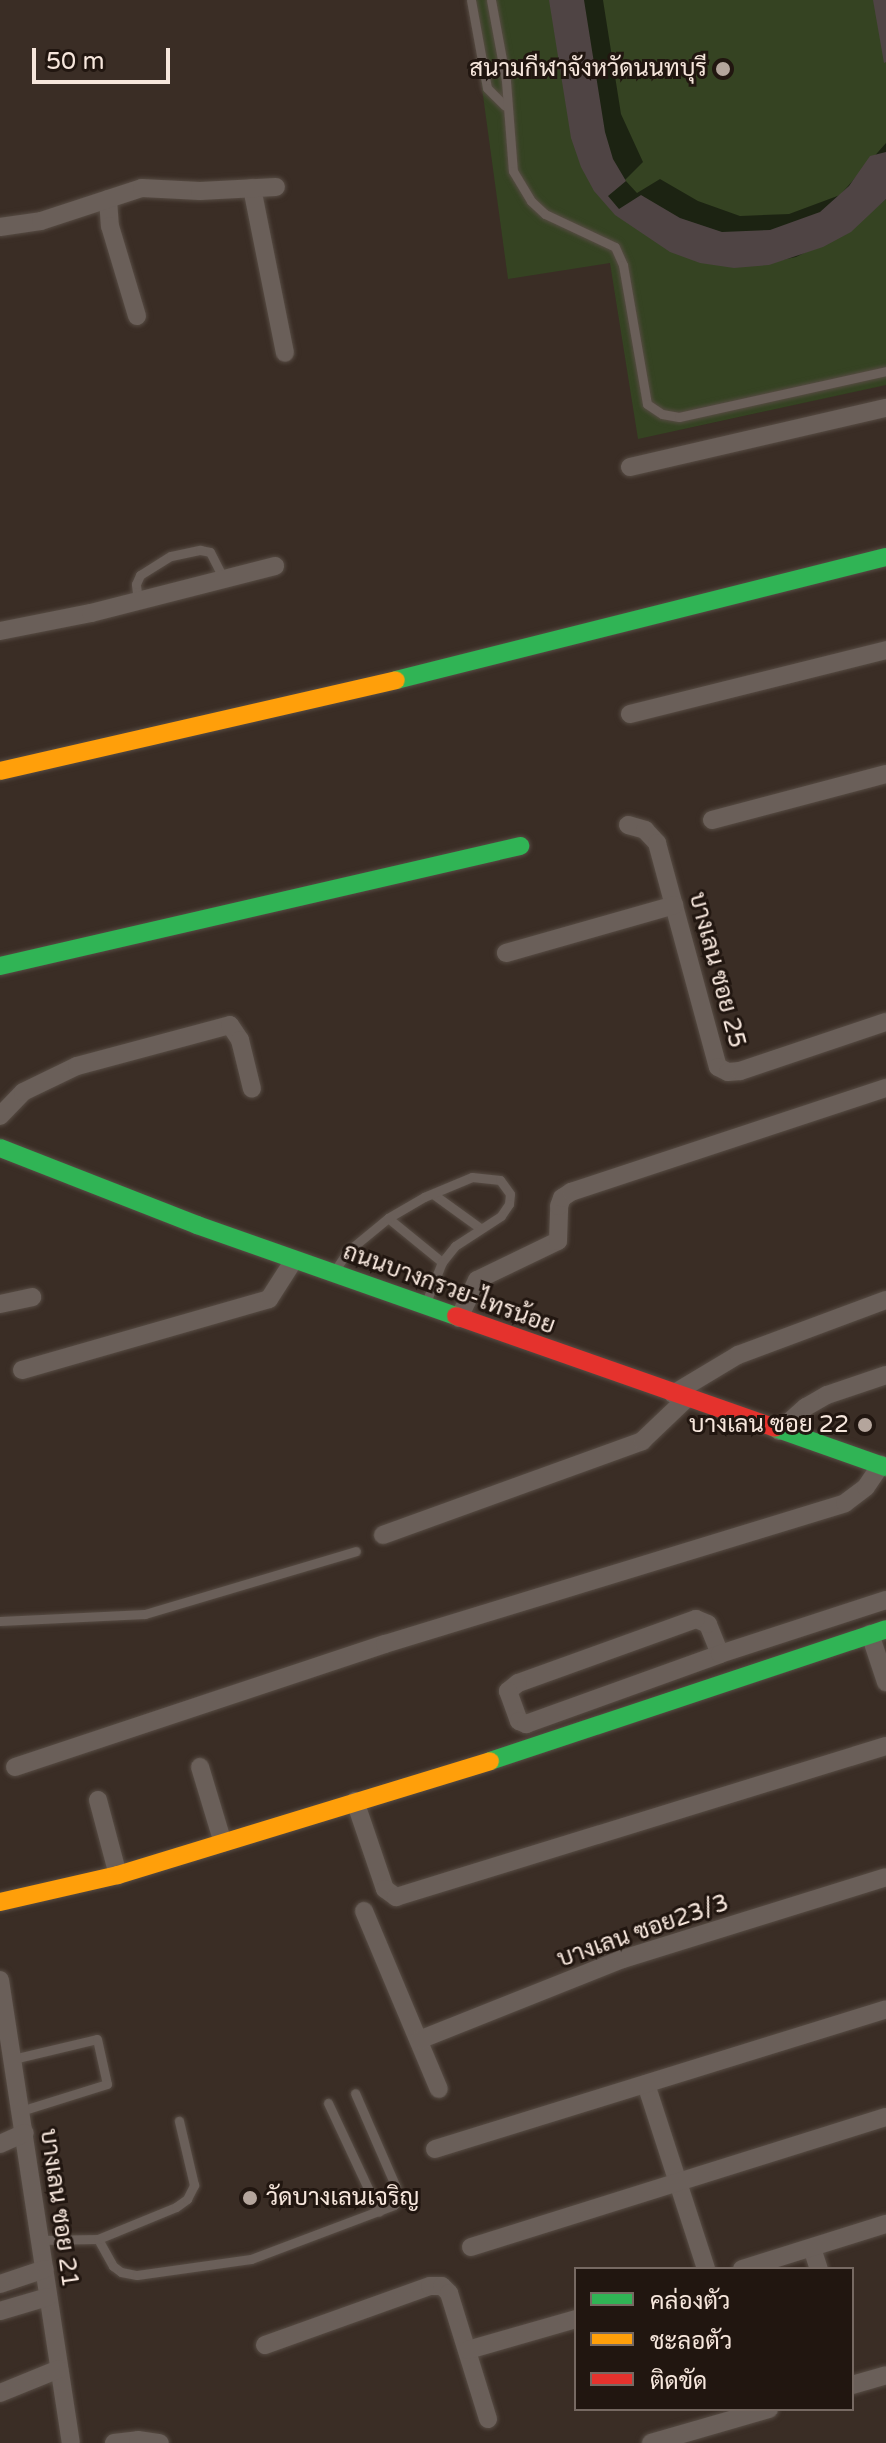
<!DOCTYPE html>
<meta charset="utf-8">
<style>
body{margin:0}
#map{position:relative;width:886px;height:2443px;overflow:hidden;background:#3a2d25;font-family:"Varela Round",Sarabun,sans-serif}
div>[style]{position:absolute}
[style*='--x']{left:calc(var(--x)*1px);top:calc(var(--y)*1px);width:calc(var(--w)*1px);rotate:calc(var(--a)*1deg)}
.green>*{inset:0;background:#354322}
.shadow>*{inset:0;background:#0007}
.building>*{inset:0;background:#4f4444}
.roads{filter:drop-shadow(0 0 2px #574c44) drop-shadow(0 0 2px #574c44)}
.lane>*{height:9px;margin:-4.5px;padding:0 4.5px;transform-origin:4.5px;border-radius:4.5px;background:#6a5f59}
.street>*{height:18px;margin:-9px;padding:0 9px;transform-origin:9px;border-radius:9px;background:#6a5f59}
.fast>*{height:18px;margin:-9px;padding:0 9px;transform-origin:9px;border-radius:9px;background:#30b455}
.slow>*{height:18px;margin:-9px;padding:0 9px;transform-origin:9px;border-radius:9px;background:#ff9f0a}
.jam>*{height:18px;margin:-9px;padding:0 9px;transform-origin:9px;border-radius:9px;background:#e5322d}
.dots>*{width:22px;height:22px;translate:-50% -50%;box-sizing:border-box;border:4px solid #211610;border-radius:50%}
span{translate:-50% -50%;white-space:nowrap;text-align:center;line-height:1.15;-webkit-text-stroke:6px #211610;paint-order:stroke}
.poi-label{font-size:24px;color:#f6e6dc}
.right{translate:-100% -50%;text-align:right}
.left{translate:0 -50%;text-align:left}
.street-label{font-size:24px;color:#f6e6dc}
.legend{position:absolute;left:574px;top:2267px;width:280px;height:144px;box-sizing:border-box;background:#211610;border:2px solid #766962;margin:0;padding:10px 14px;list-style:none;font-size:24px;color:#f6e6dc}
.legend li{display:flex;align-items:center;gap:16px;height:40px}
.legend b{width:40px;border:2px solid #766962}
.scale{position:absolute;left:32px;top:48px;width:138px;height:36px;box-sizing:border-box;border:4px solid #f6e6dc;border-top:0;padding-left:10px;font-size:24px;line-height:28px;white-space:nowrap;color:#f6e6dc;-webkit-text-stroke:6px #211610;paint-order:stroke}
</style>
<div id="map">
<div class="green">
<i style="clip-path:polygon(470px 0,886px 0,886px 385px,638px 439px,610px 263px,508px 279px)"></i>
</div>
<div class="shadow">
<i style="clip-path:polygon(552px 0,603px 0,621px 114px,643px 162px,625px 180px,637px 193px,660px 179px,698px 201px,740px 216px,789px 214px,840px 195px,886px 143px,886px 199px,850px 230px,796px 257px,768px 263px,617px 214px,596px 190px)"></i>
</div>
<div class="building">
<i style="clip-path:polygon(549px 0,584px 0,605px 132px,613px 159px,626px 181px,608px 196px,619px 209px,641px 195px,680px 218px,722px 232px,770px 230px,820px 212px,849px 186px,870px 156px,886px 152px,886px 199px,851px 232px,823px 247px,769px 265px,734px 268px,700px 263px,670px 252px,615px 215px,594px 191px,581px 167px,571px 138px)"></i>
<i style="clip-path:polygon(873px 0,886px 0,886px 62px,884px 63px)"></i>
</div>
<div class="roads">
<div class="lane">
<i style="--x:471;--y:0;--w:89;--a:79.7"></i>
<i style="--x:487;--y:88;--w:25;--a:45"></i>
<i style="--x:491;--y:0;--w:82;--a:79.5"></i>
<i style="--x:506;--y:81;--w:90;--a:85.6"></i>
<i style="--x:513;--y:171;--w:35;--a:59"></i>
<i style="--x:531;--y:201;--w:19;--a:43"></i>
<i style="--x:545;--y:214;--w:77;--a:25.2"></i>
<i style="--x:615;--y:247;--w:20;--a:66"></i>
<i style="--x:623;--y:265;--w:141;--a:80.2"></i>
<i style="--x:647;--y:404;--w:18;--a:34"></i>
<i style="--x:662;--y:414;--w:17;--a:10"></i>
<i style="--x:679;--y:417;--w:212;--a:-12.5"></i>
<i style="--x:138;--y:601;--w:17;--a:-97"></i>
<i style="--x:136;--y:584;--w:10;--a:-66"></i>
<i style="--x:140;--y:575;--w:36;--a:-32"></i>
<i style="--x:171;--y:556;--w:30;--a:-12"></i>
<i style="--x:200;--y:550;--w:10;--a:11"></i>
<i style="--x:210;--y:552;--w:30;--a:63"></i>
<i style="--x:433;--y:1194;--w:58;--a:35.9"></i>
<i style="--x:388;--y:1218;--w:70;--a:39.2"></i>
<i style="--x:335;--y:1270;--w:23;--a:-56"></i>
<i style="--x:348;--y:1251;--w:52;--a:-39.5"></i>
<i style="--x:388;--y:1218;--w:42;--a:-30.3"></i>
<i style="--x:424;--y:1197;--w:52;--a:-22.6"></i>
<i style="--x:472;--y:1177;--w:28;--a:6"></i>
<i style="--x:500;--y:1180;--w:17;--a:54"></i>
<i style="--x:510;--y:1194;--w:10;--a:96"></i>
<i style="--x:509;--y:1204;--w:14;--a:124"></i>
<i style="--x:501;--y:1216;--w:55;--a:146.9"></i>
<i style="--x:455;--y:1246;--w:21;--a:129"></i>
<i style="--x:442;--y:1262;--w:46;--a:111.6"></i>
<i style="--x:0;--y:1621;--w:145;--a:-2.8"></i>
<i style="--x:145;--y:1614;--w:220;--a:-16.6"></i>
<i style="--x:13;--y:2059;--w:86;--a:-13.4"></i>
<i style="--x:97;--y:2039;--w:46;--a:77.5"></i>
<i style="--x:107;--y:2084;--w:90;--a:162.6"></i>
<i style="--x:328;--y:2103;--w:120;--a:64.9"></i>
<i style="--x:98;--y:2239;--w:31;--a:61"></i>
<i style="--x:113;--y:2266;--w:10;--a:37"></i>
<i style="--x:121;--y:2272;--w:16;--a:11"></i>
<i style="--x:137;--y:2275;--w:115;--a:-8"></i>
<i style="--x:251;--y:2259;--w:153;--a:-20.7"></i>
<i style="--x:394;--y:2205;--w:13;--a:-72"></i>
<i style="--x:398;--y:2193;--w:9;--a:-111"></i>
<i style="--x:395;--y:2185;--w:100;--a:-113.5"></i>
<i style="--x:41;--y:2240;--w:57;--a:-1"></i>
<i style="--x:98;--y:2239;--w:84;--a:-22.3"></i>
<i style="--x:176;--y:2207;--w:14;--a:-36"></i>
<i style="--x:187;--y:2199;--w:16;--a:-63"></i>
<i style="--x:194;--y:2185;--w:66;--a:-103.2"></i>
</div>
<div class="street">
<i style="--x:252;--y:188;--w:168;--a:78.7"></i>
<i style="--x:108;--y:199;--w:27;--a:86"></i>
<i style="--x:110;--y:226;--w:94;--a:73.3"></i>
<i style="--x:0;--y:227;--w:41;--a:-8.3"></i>
<i style="--x:41;--y:221;--w:106;--a:-18.1"></i>
<i style="--x:142;--y:188;--w:58;--a:3"></i>
<i style="--x:200;--y:191;--w:76;--a:-3"></i>
<i style="--x:630;--y:467;--w:263;--a:-13"></i>
<i style="--x:0;--y:631;--w:93;--a:-11.2"></i>
<i style="--x:91;--y:613;--w:190;--a:-14.3"></i>
<i style="--x:630;--y:714;--w:264;--a:-14"></i>
<i style="--x:712;--y:820;--w:180;--a:-14.8"></i>
<i style="--x:628;--y:825;--w:18;--a:16"></i>
<i style="--x:645;--y:830;--w:18;--a:47"></i>
<i style="--x:657;--y:843;--w:232;--a:74.8"></i>
<i style="--x:718;--y:1067;--w:11;--a:27"></i>
<i style="--x:728;--y:1072;--w:12;--a:-5"></i>
<i style="--x:740;--y:1071;--w:154;--a:-18.6"></i>
<i style="--x:506;--y:953;--w:175;--a:-15.9"></i>
<i style="--x:0;--y:1116;--w:33;--a:-46"></i>
<i style="--x:23;--y:1092;--w:60;--a:-25.7"></i>
<i style="--x:77;--y:1066;--w:158;--a:-15"></i>
<i style="--x:230;--y:1025;--w:18;--a:56"></i>
<i style="--x:240;--y:1040;--w:50;--a:76.2"></i>
<i style="--x:0;--y:1304;--w:33;--a:-12"></i>
<i style="--x:459;--y:1318;--w:42;--a:-64.7"></i>
<i style="--x:477;--y:1280;--w:90;--a:-25.7"></i>
<i style="--x:558;--y:1241;--w:35;--a:-88"></i>
<i style="--x:559;--y:1206;--w:9;--a:-69"></i>
<i style="--x:562;--y:1198;--w:11;--a:-34"></i>
<i style="--x:571;--y:1192;--w:332;--a:-18.3"></i>
<i style="--x:22;--y:1370;--w:257;--a:-16"></i>
<i style="--x:269;--y:1299;--w:46;--a:-57.3"></i>
<i style="--x:673;--y:1394;--w:76;--a:-31"></i>
<i style="--x:738;--y:1355;--w:158;--a:-20.4"></i>
<i style="--x:779;--y:1431;--w:36;--a:-42"></i>
<i style="--x:806;--y:1407;--w:24;--a:-30"></i>
<i style="--x:827;--y:1395;--w:62;--a:-18.7"></i>
<i style="--x:383;--y:1535;--w:276;--a:-19.9"></i>
<i style="--x:642;--y:1441;--w:61;--a:-43.7"></i>
<i style="--x:870;--y:1634;--w:51;--a:71.6"></i>
<i style="--x:720;--y:1654;--w:32;--a:-112"></i>
<i style="--x:708;--y:1624;--w:13;--a:-157"></i>
<i style="--x:696;--y:1619;--w:189;--a:160.2"></i>
<i style="--x:518;--y:1683;--w:13;--a:141"></i>
<i style="--x:508;--y:1691;--w:32;--a:70"></i>
<i style="--x:519;--y:1721;--w:8;--a:23"></i>
<i style="--x:526;--y:1724;--w:206;--a:-19.8"></i>
<i style="--x:720;--y:1654;--w:175;--a:-18"></i>
<i style="--x:15;--y:1767;--w:390;--a:-18.4"></i>
<i style="--x:385;--y:1644;--w:481;--a:-17"></i>
<i style="--x:845;--y:1503;--w:26;--a:-37"></i>
<i style="--x:866;--y:1487;--w:27;--a:-56"></i>
<i style="--x:200;--y:1767;--w:79;--a:73.2"></i>
<i style="--x:98;--y:1800;--w:78;--a:75.1"></i>
<i style="--x:355;--y:1801;--w:93;--a:71.2"></i>
<i style="--x:385;--y:1889;--w:14;--a:36"></i>
<i style="--x:396;--y:1897;--w:513;--a:-17.13"></i>
<i style="--x:364;--y:1911;--w:193;--a:67.2"></i>
<i style="--x:0;--y:1980;--w:468;--a:81.3"></i>
<i style="--x:419;--y:2040;--w:219;--a:-21.7"></i>
<i style="--x:623;--y:1959;--w:275;--a:-17.3"></i>
<i style="--x:646;--y:2084;--w:194;--a:72"></i>
<i style="--x:0;--y:2144;--w:27;--a:-24"></i>
<i style="--x:435;--y:2149;--w:472;--a:-17.2"></i>
<i style="--x:471;--y:2247;--w:435;--a:-17.4"></i>
<i style="--x:812;--y:2248;--w:22;--a:72"></i>
<i style="--x:742;--y:2269;--w:151;--a:-17.4"></i>
<i style="--x:0;--y:2284;--w:47;--a:-18.4"></i>
<i style="--x:0;--y:2311;--w:50;--a:-16.3"></i>
<i style="--x:265;--y:2345;--w:175;--a:-19.7"></i>
<i style="--x:430;--y:2286;--w:12;--a:0"></i>
<i style="--x:442;--y:2286;--w:10;--a:45"></i>
<i style="--x:449;--y:2293;--w:132;--a:72.8"></i>
<i style="--x:468;--y:2350;--w:112;--a:-16"></i>
<i style="--x:852;--y:2385;--w:35;--a:-16"></i>
<i style="--x:0;--y:2393;--w:64;--a:-22.1"></i>
<i style="--x:114;--y:2443;--w:24;--a:-7"></i>
<i style="--x:138;--y:2440;--w:22;--a:8"></i>
<i style="--x:651;--y:2443;--w:123;--a:-16.1"></i>
</div>
<div class="fast">
<i style="--x:396;--y:680;--w:505;--a:-14.09"></i>
<i style="--x:0;--y:966;--w:534;--a:-12.99"></i>
<i style="--x:0;--y:1148;--w:212;--a:21.3"></i>
<i style="--x:197;--y:1225;--w:275;--a:19.4"></i>
<i style="--x:775;--y:1428;--w:118;--a:19.4"></i>
<i style="--x:490;--y:1761;--w:417;--a:-18.4"></i>
</div>
<div class="slow">
<i style="--x:0;--y:771;--w:406;--a:-12.9"></i>
<i style="--x:0;--y:1902;--w:121;--a:-12.9"></i>
<i style="--x:118;--y:1875;--w:389;--a:-17"></i>
</div>
<div class="jam">
<i style="--x:456;--y:1316;--w:338;--a:19.3"></i>
</div>
</div>
<div class="dots">
<i style="left:723px;top:69px;background:#b4a59c"></i>
<i style="left:865px;top:1425px;background:#b4a59c"></i>
<i style="left:250px;top:2198px;background:#b4a59c"></i>
</div>
<div class="poi-label">
<span class="right" style="left:707px;top:69px">สนามกีฬาจังหวัดนนทบุรี</span>
<span class="right" style="left:849px;top:1425px">บางเลน ซอย 22</span>
<span class="left" style="left:266px;top:2198px">วัดบางเลนเจริญ</span>
</div>
<div class="street-label">
<span style="left:717px;top:970px;rotate:75deg">บางเลน ซอย 25</span>
<span style="left:449px;top:1289px;rotate:20deg">ถนนบางกรวย-ไทรน้อย</span>
<span style="left:643px;top:1931px;rotate:-19deg">บางเลน ซอย23/3</span>
<span style="left:59px;top:2208px;rotate:82deg">บางเลน ซอย 21</span>
</div>
<ul class="legend">
<li><b style="height:10px;background:#30b455"></b>คล่องตัว</li>
<li><b style="height:10px;background:#ff9f0a"></b>ชะลอตัว</li>
<li><b style="height:10px;background:#e5322d"></b>ติดขัด</li>
</ul>
<div class="scale">50 m</div>
</div>
